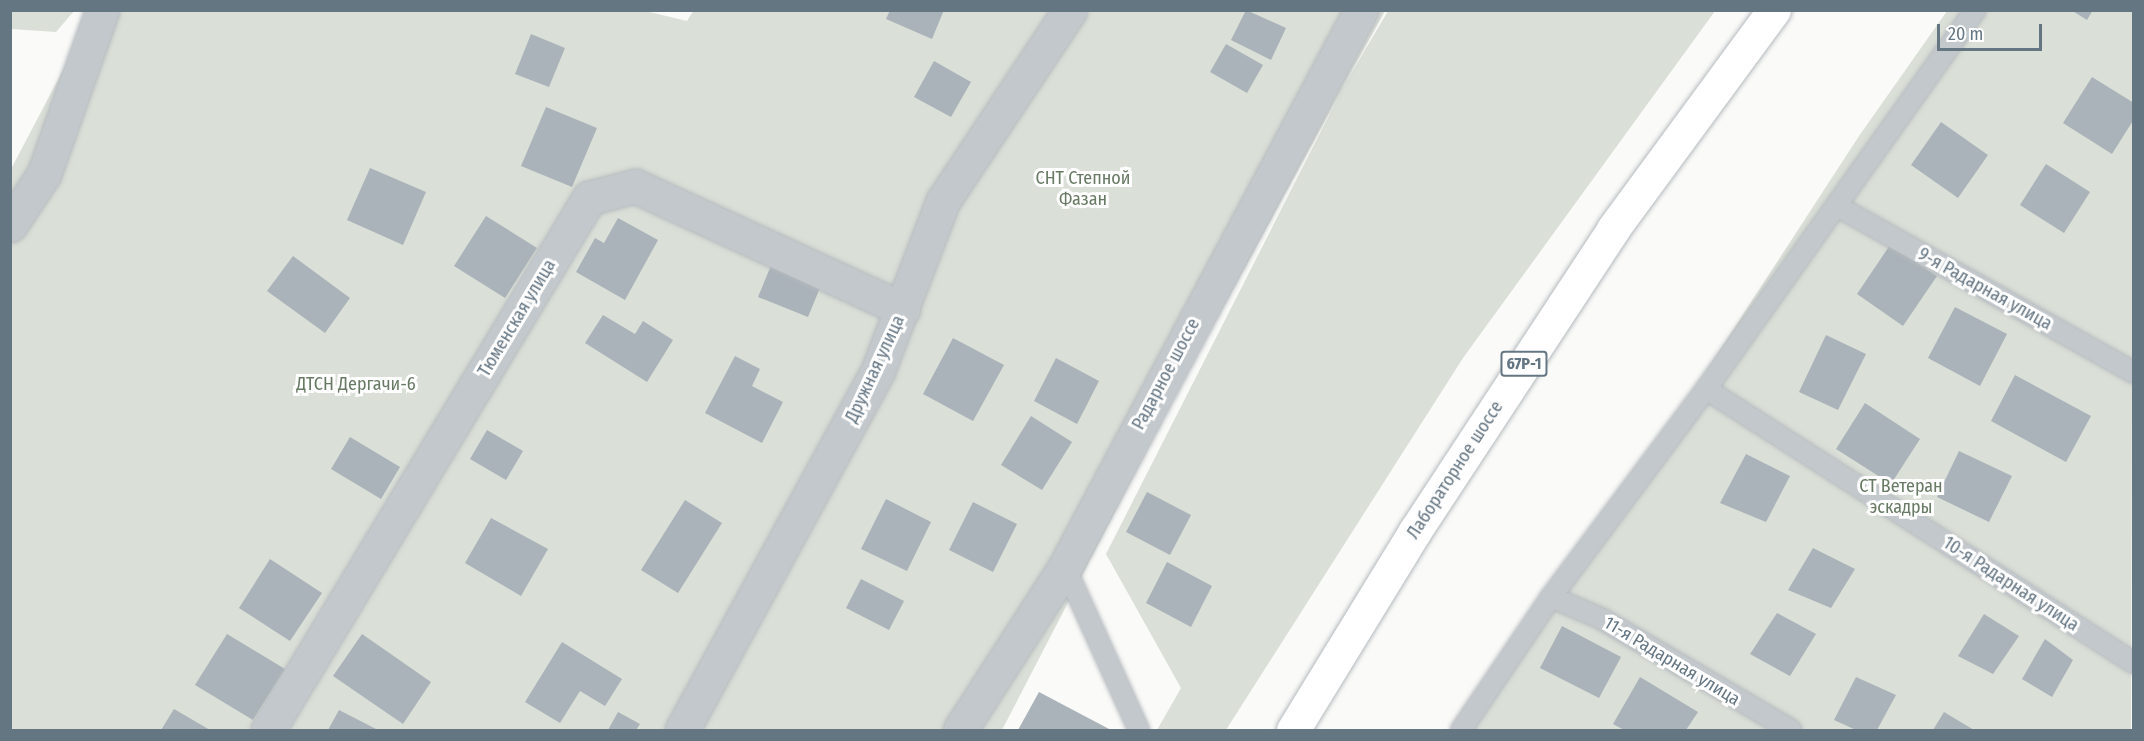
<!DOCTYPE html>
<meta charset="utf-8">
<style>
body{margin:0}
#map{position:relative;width:2144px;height:741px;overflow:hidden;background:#fafaf8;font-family:"Fira Sans Condensed",sans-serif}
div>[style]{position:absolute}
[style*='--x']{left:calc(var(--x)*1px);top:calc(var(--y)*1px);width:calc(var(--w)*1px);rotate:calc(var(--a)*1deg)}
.green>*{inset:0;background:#dadfd7}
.building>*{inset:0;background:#aab3b9}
.roads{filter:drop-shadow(0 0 2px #b5babe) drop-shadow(0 0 2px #b5babe)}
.service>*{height:20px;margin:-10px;padding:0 10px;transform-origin:10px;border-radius:10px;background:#c3c8cc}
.minor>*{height:33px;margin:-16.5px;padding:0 16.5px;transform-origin:16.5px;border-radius:16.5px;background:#c3c8cc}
.primary>*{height:33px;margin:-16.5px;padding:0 16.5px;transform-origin:16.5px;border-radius:16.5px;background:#fff}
span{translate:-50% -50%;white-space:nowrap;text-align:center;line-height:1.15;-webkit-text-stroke:6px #fff;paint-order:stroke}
.shield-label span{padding:2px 4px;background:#fff;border:2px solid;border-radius:4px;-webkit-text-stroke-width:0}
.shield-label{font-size:16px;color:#657683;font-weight:700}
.park-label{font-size:18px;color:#687a64}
.street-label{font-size:18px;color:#657683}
.frame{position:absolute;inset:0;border:12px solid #657683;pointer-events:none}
.scale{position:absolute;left:1937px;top:24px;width:105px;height:27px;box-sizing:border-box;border:3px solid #657683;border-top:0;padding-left:8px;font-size:18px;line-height:21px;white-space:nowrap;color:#657683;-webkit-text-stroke:4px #fff;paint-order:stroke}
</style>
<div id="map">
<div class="green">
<i style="clip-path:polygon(641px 10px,687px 21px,694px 10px,1385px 11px,1342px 89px,1388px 11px,1715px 11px,1463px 358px,1226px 730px,1157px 730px,1181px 688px,1106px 554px,1341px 92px,1184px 379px,1002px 730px,11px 730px,10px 171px,94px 11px)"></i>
<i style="clip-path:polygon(10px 11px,11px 10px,74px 11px,56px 32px,11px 29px)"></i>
<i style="clip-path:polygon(1947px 11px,2133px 11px,2131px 730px,1473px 730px,1859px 136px)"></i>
</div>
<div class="building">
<i style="clip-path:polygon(890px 10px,944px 10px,932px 39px,886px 19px)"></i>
<i style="clip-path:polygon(1246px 10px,1286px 28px,1271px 60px,1231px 40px)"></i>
<i style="clip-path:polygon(2071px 10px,2093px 10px,2087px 20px)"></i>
<i style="clip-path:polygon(531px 34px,565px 48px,549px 87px,515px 74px)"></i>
<i style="clip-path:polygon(1226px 44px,1263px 65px,1247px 93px,1210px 72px)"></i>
<i style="clip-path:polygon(934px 61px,971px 82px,951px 117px,914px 97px)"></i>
<i style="clip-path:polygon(2092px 77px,2134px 103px,2134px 119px,2112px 154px,2063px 123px)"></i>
<i style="clip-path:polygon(546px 107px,597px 128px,572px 187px,521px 166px)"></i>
<i style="clip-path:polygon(1941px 122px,1988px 155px,1958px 198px,1911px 165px)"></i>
<i style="clip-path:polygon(2046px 164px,2090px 192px,2064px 233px,2020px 205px)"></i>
<i style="clip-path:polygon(370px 168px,426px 192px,403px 245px,347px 220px)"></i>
<i style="clip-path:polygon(486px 216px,537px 248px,505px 298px,454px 266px)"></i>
<i style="clip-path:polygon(618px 218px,658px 240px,625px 300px,576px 272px,595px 238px,604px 243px)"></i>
<i style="clip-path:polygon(1890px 245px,1937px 276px,1903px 326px,1857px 294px)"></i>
<i style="clip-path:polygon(293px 256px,350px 298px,325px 333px,267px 291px)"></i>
<i style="clip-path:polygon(772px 263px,822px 283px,808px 317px,758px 297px)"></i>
<i style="clip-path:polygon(1955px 307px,2007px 334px,1980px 386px,1928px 358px)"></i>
<i style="clip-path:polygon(603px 315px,635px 334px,643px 321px,673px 340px,647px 382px,585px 343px)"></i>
<i style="clip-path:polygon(1826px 335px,1866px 354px,1838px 410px,1799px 392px)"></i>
<i style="clip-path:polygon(953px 338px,1004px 365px,973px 421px,923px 394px)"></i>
<i style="clip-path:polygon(735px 356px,760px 369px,752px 386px,783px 402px,762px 443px,705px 413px)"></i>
<i style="clip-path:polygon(1056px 358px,1099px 381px,1077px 424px,1034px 401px)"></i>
<i style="clip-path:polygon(2015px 375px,2091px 416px,2066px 462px,1991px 421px)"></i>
<i style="clip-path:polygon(1865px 403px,1920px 439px,1891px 484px,1836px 449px)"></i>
<i style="clip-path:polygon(1031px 416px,1072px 442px,1042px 490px,1001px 465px)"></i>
<i style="clip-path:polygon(487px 430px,523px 451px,506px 480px,470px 459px)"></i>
<i style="clip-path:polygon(350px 437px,400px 467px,381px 499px,331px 469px)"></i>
<i style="clip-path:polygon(1959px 451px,2012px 476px,1989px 522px,1937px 497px)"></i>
<i style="clip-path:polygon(1746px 454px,1790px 476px,1766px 522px,1720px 503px)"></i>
<i style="clip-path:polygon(1147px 492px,1191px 515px,1170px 555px,1126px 532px)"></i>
<i style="clip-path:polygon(886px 499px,931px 522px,907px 571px,861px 549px)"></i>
<i style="clip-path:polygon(685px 500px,722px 523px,678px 593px,641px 570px)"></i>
<i style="clip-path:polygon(973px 502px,1017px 524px,993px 572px,949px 550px)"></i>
<i style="clip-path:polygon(491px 518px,548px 549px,521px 596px,465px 563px)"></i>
<i style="clip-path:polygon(1813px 548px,1855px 569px,1831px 608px,1788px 590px)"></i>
<i style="clip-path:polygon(270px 559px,322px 593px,290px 641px,239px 608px)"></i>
<i style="clip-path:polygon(1167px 562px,1212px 586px,1191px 627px,1146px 603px)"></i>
<i style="clip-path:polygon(861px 579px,904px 601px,889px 630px,846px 608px)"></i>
<i style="clip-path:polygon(1777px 613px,1816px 634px,1790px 676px,1750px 654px)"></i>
<i style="clip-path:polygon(1984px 614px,2019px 636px,1993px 674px,1958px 656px)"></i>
<i style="clip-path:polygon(1562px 626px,1621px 657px,1599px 698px,1540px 668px)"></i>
<i style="clip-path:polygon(227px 634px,285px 669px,253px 720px,195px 685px)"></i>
<i style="clip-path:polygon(362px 634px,431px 682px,403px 724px,333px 676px)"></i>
<i style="clip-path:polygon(2045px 639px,2073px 660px,2052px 697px,2022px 679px)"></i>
<i style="clip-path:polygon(562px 642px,622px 679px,605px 706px,580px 691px,560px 723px,525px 702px)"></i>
<i style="clip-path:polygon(1640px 677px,1698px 712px,1686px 730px,1624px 730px,1613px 724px)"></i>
<i style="clip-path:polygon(1856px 677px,1896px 695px,1877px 730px,1856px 730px,1834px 720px)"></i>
<i style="clip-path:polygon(1039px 692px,1111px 730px,1018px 730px)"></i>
<i style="clip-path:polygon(174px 709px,210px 730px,161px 730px)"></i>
<i style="clip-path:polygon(339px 710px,378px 730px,328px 730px)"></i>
<i style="clip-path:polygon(618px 712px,640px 724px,636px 730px,608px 730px)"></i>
<i style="clip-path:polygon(1944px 712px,1974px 730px,1933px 730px)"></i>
</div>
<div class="roads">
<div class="service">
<i style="--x:1837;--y:206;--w:341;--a:29.3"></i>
<i style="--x:1706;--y:389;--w:508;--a:32.63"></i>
<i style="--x:1065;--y:567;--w:179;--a:65.6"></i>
<i style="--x:1551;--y:597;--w:56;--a:23.3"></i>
<i style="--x:1602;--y:619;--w:219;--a:30.4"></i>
<i style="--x:1461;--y:730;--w:161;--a:-55.9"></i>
<i style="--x:1551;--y:597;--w:259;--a:-53.3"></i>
<i style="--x:1706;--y:389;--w:465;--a:-54.6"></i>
</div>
<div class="minor">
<i style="--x:10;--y:225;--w:61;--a:-56.3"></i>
<i style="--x:44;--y:174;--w:174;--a:-70.5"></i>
<i style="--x:268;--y:730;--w:621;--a:-58.89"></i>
<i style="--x:589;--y:198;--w:48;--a:-14.6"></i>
<i style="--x:635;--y:186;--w:295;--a:24.7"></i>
<i style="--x:682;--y:730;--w:410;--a:-61.4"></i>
<i style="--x:878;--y:370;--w:181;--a:-69"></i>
<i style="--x:943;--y:201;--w:229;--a:-56.4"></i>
<i style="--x:960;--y:730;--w:194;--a:-57.2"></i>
<i style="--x:1065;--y:567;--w:631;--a:-62.01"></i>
</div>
<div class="primary">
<i style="--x:1293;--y:730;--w:233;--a:-58.5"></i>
<i style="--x:1415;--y:531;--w:361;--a:-56.7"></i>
<i style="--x:1613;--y:229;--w:272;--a:-53.7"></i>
</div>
</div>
<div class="shield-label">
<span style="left:1524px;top:364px">67Р-1</span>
</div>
<div class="park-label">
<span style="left:1083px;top:189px">СНТ Степной<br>Фазан</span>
<span style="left:356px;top:384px">ДТСН Дергачи-6</span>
<span style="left:1901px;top:497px">СТ Ветеран<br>эскадры</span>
</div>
<div class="street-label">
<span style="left:1985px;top:289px;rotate:29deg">9-я Радарная улица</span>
<span style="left:517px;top:318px;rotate:-59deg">Тюменская улица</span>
<span style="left:875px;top:369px;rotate:-65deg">Дружная улица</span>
<span style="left:1166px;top:374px;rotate:-62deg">Радарное шоссе</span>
<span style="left:1455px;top:470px;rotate:-57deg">Лабораторное шоссе</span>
<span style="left:2011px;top:584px;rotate:33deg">10-я Радарная улица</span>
<span style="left:1672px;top:661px;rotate:31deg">11-я Радарная улица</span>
</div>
<div class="frame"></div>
<div class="scale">20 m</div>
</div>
